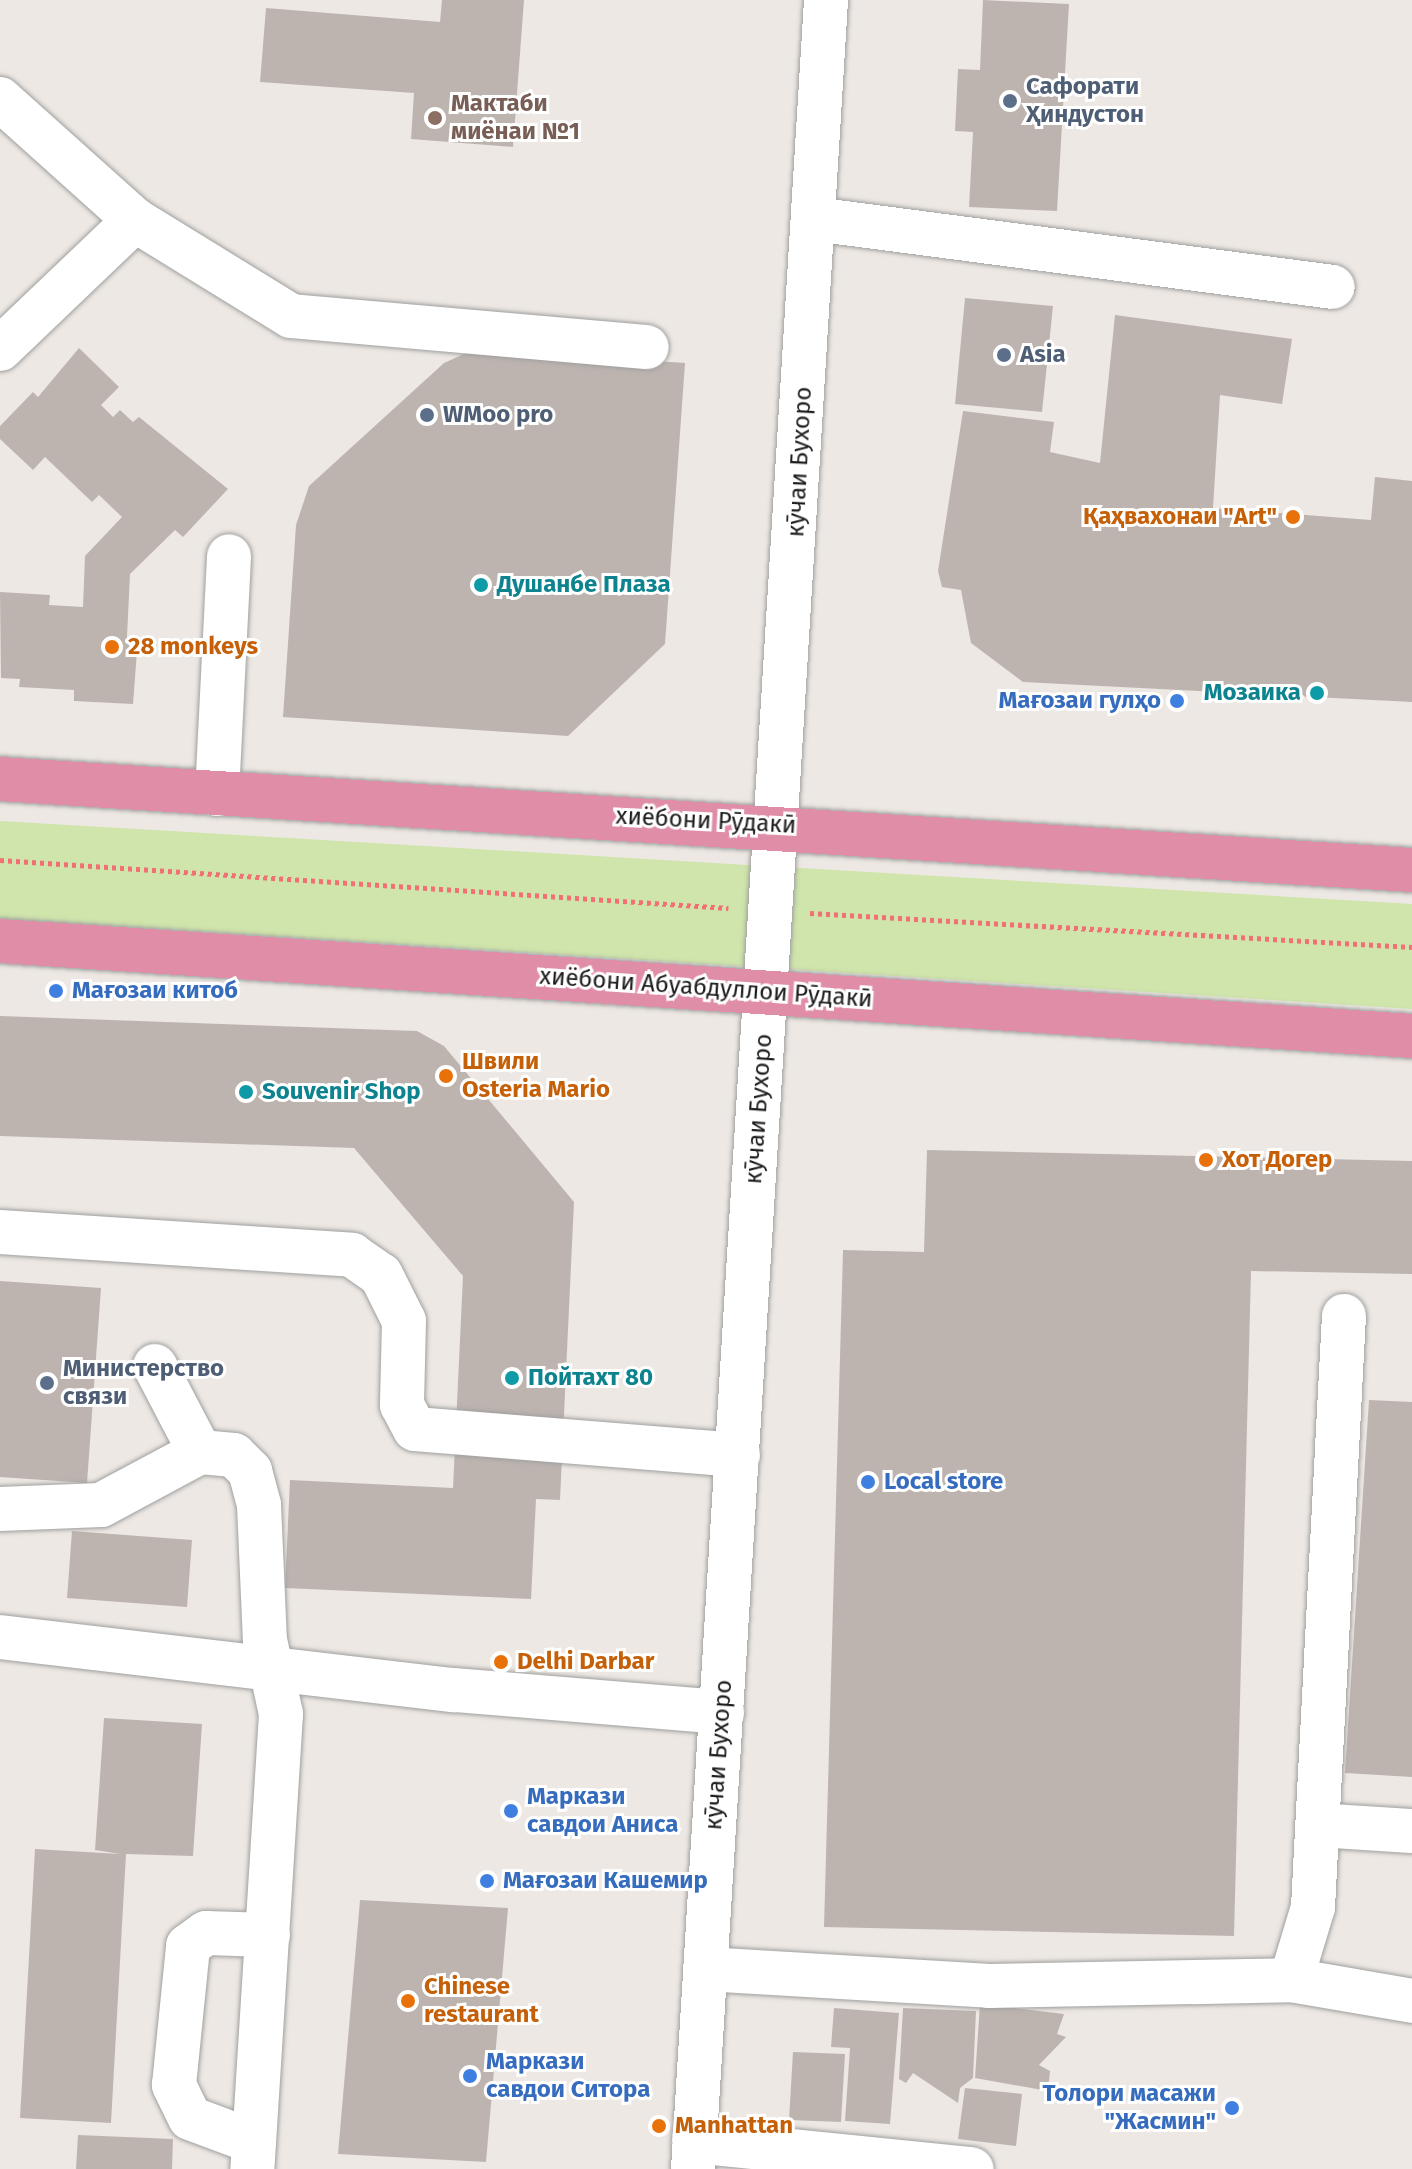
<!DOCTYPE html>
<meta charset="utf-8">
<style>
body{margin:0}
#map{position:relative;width:1412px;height:2169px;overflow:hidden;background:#ede8e3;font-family:"Fira Sans",sans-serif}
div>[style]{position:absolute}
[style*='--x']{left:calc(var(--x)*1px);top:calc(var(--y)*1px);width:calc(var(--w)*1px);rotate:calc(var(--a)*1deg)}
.grass>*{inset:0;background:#cfe5ab}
.building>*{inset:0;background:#bdb4b0}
.path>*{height:5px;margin-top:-2.5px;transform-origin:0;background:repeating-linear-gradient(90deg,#f17073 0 4px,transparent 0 8px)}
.roads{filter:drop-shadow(0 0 2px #a0a0a0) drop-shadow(0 0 2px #a0a0a0)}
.minor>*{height:44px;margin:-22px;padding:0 22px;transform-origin:22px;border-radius:22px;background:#fff}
.highway>*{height:44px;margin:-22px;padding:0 22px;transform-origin:22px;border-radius:22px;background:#e08ea8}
.dots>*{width:22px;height:22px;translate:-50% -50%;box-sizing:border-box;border:4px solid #fff;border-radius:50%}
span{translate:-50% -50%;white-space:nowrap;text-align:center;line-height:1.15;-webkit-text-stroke:6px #fff;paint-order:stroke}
.service-label{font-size:24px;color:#4e5e75;font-weight:700}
.left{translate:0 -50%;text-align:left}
.education-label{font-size:24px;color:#785e54;font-weight:700}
.street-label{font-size:24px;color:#1c1c1c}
.food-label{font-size:24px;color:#c56008;font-weight:700}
.right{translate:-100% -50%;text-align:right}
.culture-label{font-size:24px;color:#0d838f;font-weight:700}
.shop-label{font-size:24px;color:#366cbe;font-weight:700}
</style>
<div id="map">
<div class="grass">
<i style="clip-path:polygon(0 821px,1412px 904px,1412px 1009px,0 919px)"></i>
</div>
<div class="building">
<i style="clip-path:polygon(442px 0,524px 0,513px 147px,411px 139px,414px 93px,260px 82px,266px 8px,440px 22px)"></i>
<i style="clip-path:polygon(983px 0,1069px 4px,1057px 211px,969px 207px,973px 132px,955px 131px,958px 69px,980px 70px)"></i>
<i style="clip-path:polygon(965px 298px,1053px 306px,1042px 412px,955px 404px)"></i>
<i style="clip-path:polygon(1115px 315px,1292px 339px,1282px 404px,1220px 395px,1213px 508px,1371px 520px,1375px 477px,1412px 481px,1412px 702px,1023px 682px,971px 643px,961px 590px,942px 587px,938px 571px,963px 411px,1054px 422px,1050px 452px,1100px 463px)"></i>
<i style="clip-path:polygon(79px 348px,119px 387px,101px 405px,113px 417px,120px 410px,133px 422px,139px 417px,228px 489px,183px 537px,175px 530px,130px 574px,127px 637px,138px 638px,133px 704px,74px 701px,74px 690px,19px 687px,20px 679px,1px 678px,0 592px,50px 595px,49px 605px,83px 607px,85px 556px,122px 517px,99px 495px,92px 502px,45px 457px,33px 470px,0 439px,0 426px,33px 392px,38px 397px)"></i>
<i style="clip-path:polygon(475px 349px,685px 363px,665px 644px,568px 736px,283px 717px,296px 525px,309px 486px,444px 363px)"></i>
<i style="clip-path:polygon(0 1016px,417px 1031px,444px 1046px,574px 1202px,560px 1500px,536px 1499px,531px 1599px,285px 1588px,290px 1480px,453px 1488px,463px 1276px,354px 1148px,0 1136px)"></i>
<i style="clip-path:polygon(927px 1150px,1412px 1161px,1412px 1274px,1251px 1271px,1234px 1936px,824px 1927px,843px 1250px,924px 1252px)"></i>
<i style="clip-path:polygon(0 1281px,101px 1288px,87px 1483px,0 1477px)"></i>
<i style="clip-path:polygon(1369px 1400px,1412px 1402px,1412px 1777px,1345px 1773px)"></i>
<i style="clip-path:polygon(72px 1531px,192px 1540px,187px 1607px,67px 1598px)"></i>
<i style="clip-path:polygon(104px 1718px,202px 1724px,193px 1856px,126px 1854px,111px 2123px,20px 2118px,35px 1849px,120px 1854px,95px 1850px)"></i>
<i style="clip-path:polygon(360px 1900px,508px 1908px,486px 2162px,338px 2154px)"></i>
<i style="clip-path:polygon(980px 2004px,1064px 2014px,1057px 2034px,1066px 2037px,1039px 2065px,1050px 2071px,1048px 2091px,975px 2078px)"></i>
<i style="clip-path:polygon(834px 2008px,899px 2013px,890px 2124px,845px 2121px,850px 2048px,831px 2047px)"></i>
<i style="clip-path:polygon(903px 2008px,976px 2011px,973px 2078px,960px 2088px,958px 2103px,913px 2073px,906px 2083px,899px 2079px)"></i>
<i style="clip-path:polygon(793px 2052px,845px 2054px,841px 2122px,789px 2120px)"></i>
<i style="clip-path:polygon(965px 2088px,1022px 2094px,1016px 2146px,958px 2139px)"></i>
<i style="clip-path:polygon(78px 2135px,173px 2139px,172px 2169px,76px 2169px)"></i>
</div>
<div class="path">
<i style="--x:0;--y:860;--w:730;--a:3.77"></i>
<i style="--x:810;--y:913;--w:603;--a:3.23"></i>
</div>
<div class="roads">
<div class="minor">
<i style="--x:0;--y:99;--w:181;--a:41.9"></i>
<i style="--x:814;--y:219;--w:523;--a:7.46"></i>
<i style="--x:0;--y:349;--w:187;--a:-43.7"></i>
<i style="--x:135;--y:220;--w:183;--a:31.6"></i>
<i style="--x:291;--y:316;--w:357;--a:5"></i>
<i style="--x:217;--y:794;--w:238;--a:-87.1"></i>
<i style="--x:0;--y:1232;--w:353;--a:3.7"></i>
<i style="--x:352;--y:1255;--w:35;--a:35"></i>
<i style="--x:381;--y:1275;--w:51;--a:63.4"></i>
<i style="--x:404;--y:1321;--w:84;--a:91.4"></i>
<i style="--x:402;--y:1405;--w:27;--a:62"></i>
<i style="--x:415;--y:1429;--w:324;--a:4.6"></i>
<i style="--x:155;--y:1366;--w:97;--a:62.4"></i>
<i style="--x:0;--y:1509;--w:101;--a:-2.3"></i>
<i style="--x:101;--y:1505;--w:112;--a:-28.2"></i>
<i style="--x:200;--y:1452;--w:34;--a:5"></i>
<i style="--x:234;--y:1455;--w:23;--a:45"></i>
<i style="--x:250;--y:1471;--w:35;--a:75"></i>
<i style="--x:259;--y:1505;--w:135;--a:87.5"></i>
<i style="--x:265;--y:1640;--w:76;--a:77.8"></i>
<i style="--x:281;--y:1714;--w:456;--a:93.6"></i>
<i style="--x:0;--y:1637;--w:457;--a:6.7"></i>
<i style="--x:454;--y:1690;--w:269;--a:4.7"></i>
<i style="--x:1318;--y:1825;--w:94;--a:3.7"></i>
<i style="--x:705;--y:1969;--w:285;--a:3.4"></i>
<i style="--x:989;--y:1986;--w:302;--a:-1.1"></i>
<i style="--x:1291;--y:1980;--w:76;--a:-73.2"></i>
<i style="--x:1313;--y:1907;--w:592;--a:-87"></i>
<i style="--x:1291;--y:1980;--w:123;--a:9.8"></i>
<i style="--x:694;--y:2141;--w:279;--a:5.8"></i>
<i style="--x:254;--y:2142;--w:68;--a:-159.4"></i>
<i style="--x:190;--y:2118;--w:37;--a:-116"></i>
<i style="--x:174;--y:2085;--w:140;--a:-84.2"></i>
<i style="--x:188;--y:1946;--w:22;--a:-36"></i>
<i style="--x:206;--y:1933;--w:62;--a:1.8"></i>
<i style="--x:693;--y:2169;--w:2173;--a:-86.49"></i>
</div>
<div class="highway">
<i style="--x:0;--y:779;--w:1415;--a:3.69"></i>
<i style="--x:0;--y:941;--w:1415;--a:3.85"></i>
</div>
</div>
<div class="dots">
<i style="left:1010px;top:101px;background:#5c6f8a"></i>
<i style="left:435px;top:118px;background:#8d6e63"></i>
<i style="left:1004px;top:355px;background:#5c6f8a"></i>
<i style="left:427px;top:415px;background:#5c6f8a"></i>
<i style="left:1293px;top:517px;background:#e8710a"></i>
<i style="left:481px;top:585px;background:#0f9aa8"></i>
<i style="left:112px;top:647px;background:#e8710a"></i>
<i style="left:1317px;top:693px;background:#0f9aa8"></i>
<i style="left:1177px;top:701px;background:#3f7fe0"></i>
<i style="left:56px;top:991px;background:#3f7fe0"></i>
<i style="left:446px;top:1076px;background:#e8710a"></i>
<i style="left:246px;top:1092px;background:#0f9aa8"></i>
<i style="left:1206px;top:1160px;background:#e8710a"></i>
<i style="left:512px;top:1378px;background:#0f9aa8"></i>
<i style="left:47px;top:1383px;background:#5c6f8a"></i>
<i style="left:868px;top:1482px;background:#3f7fe0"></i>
<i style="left:501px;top:1662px;background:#e8710a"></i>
<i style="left:511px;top:1811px;background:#3f7fe0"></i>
<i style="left:487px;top:1881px;background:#3f7fe0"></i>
<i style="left:408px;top:2001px;background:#e8710a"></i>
<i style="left:470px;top:2076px;background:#3f7fe0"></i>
<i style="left:1232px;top:2108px;background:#3f7fe0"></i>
<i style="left:659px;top:2126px;background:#e8710a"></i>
</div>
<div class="service-label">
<span class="left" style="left:1026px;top:101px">Сафорати<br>Ҳиндустон</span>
<span class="left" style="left:1020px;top:355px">Asia</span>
<span class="left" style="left:443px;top:415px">WMoo pro</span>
<span class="left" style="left:63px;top:1383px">Министерство<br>связи</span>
</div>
<div class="education-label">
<span class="left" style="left:451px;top:118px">Мактаби<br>миёнаи №1</span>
</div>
<div class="street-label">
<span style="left:800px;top:462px;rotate:-87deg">кӯчаи Бухоро</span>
<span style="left:706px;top:821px;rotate:3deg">хиёбони Рӯдакӣ</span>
<span style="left:706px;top:988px;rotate:4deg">хиёбони Абуабдуллои Рӯдакӣ</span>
<span style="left:759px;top:1109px;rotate:-86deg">кӯчаи Бухоро</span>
<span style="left:719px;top:1755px;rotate:-86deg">кӯчаи Бухоро</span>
</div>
<div class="food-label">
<span class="right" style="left:1277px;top:517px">Қаҳвахонаи "Art"</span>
<span class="left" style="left:128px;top:647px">28 monkeys</span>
<span class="left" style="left:462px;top:1076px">Швили<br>Osteria Mario</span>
<span class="left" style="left:1222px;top:1160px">Хот Догер</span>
<span class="left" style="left:517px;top:1662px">Delhi Darbar</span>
<span class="left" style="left:424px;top:2001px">Chinese<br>restaurant</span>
<span class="left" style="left:675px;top:2126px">Manhattan</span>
</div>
<div class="culture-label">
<span class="left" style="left:497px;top:585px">Душанбе Плаза</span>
<span class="right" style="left:1301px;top:693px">Мозаика</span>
<span class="left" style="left:262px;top:1092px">Souvenir Shop</span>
<span class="left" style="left:528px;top:1378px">Пойтахт 80</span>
</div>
<div class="shop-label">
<span class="right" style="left:1161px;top:701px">Мағозаи гулҳо</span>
<span class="left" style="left:72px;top:991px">Мағозаи китоб</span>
<span class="left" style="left:884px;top:1482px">Local store</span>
<span class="left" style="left:527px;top:1811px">Маркази<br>савдои Аниса</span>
<span class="left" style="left:503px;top:1881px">Мағозаи Кашемир</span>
<span class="left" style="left:486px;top:2076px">Маркази<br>савдои Ситора</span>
<span class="right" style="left:1216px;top:2108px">Толори масажи<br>"Жасмин"</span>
</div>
</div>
